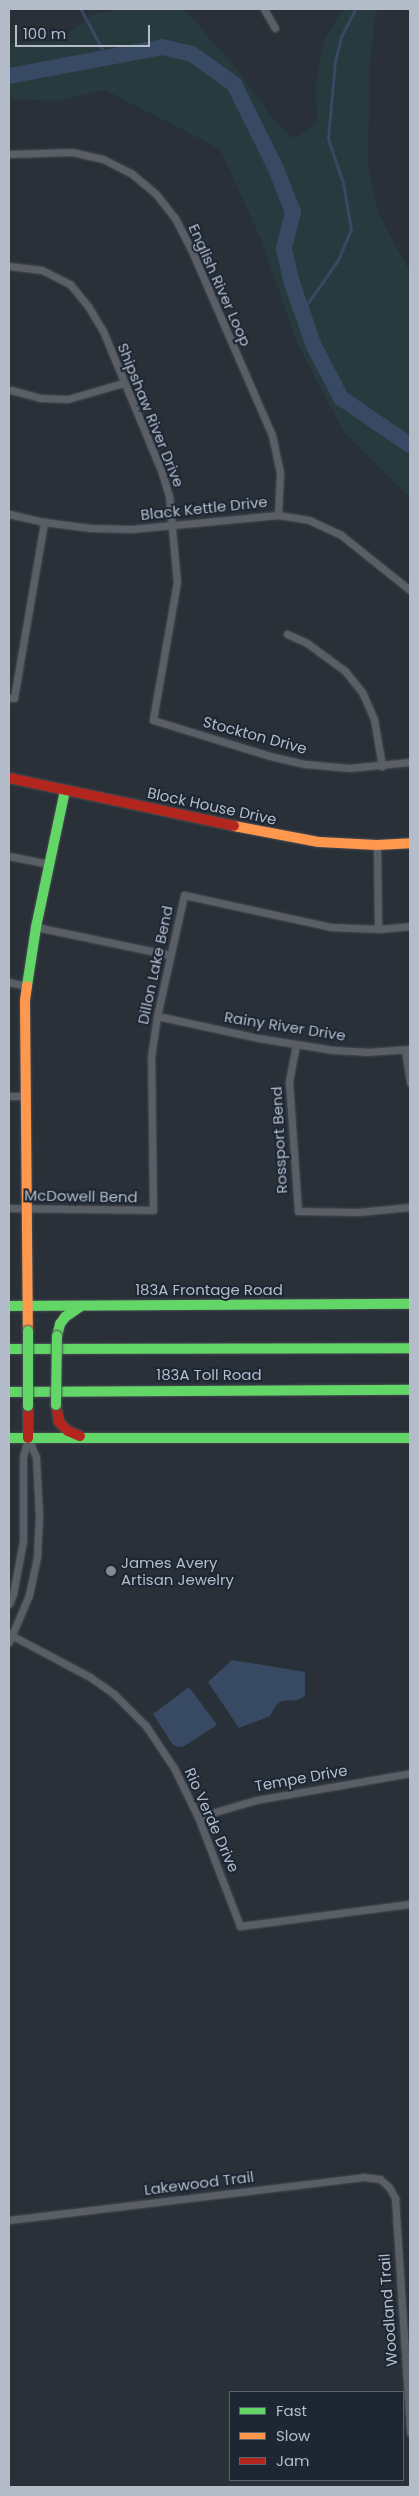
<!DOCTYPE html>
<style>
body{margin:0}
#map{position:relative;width:419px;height:2496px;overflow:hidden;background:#2a3038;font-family:Poppins,sans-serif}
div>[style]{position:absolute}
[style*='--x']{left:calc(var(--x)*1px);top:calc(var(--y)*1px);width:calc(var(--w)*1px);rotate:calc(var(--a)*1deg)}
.green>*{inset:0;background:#273a3e}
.water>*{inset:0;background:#384963}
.stream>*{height:2.5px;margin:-1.25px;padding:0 1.25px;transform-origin:1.25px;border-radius:1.25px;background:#384963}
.river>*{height:16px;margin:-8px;padding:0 8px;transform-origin:8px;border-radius:8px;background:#384963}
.roads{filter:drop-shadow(0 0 1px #484c53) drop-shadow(0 0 1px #484c53)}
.street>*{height:7px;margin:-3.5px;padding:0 3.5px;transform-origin:3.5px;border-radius:3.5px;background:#5a5e66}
.fast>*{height:10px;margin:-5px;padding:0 5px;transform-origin:5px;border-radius:5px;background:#63d668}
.slow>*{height:10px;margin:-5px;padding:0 5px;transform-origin:5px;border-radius:5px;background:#ff974d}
.jam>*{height:10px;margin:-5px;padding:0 5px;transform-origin:5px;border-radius:5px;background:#b3261e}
.bridges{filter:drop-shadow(0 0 1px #484c53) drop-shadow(0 0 1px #484c53)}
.fast-bridge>*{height:10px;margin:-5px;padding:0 5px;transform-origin:5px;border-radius:5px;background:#63d668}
.dots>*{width:14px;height:14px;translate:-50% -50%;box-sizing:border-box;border:2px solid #1d2633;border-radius:50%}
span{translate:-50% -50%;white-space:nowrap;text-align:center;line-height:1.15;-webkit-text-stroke:4px #1d2633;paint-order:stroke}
.street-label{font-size:15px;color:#b4bcc9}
.poi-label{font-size:15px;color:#b4bcc9}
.left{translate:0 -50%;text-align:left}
.frame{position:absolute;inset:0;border:10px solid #b4bcc9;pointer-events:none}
.legend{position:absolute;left:229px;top:2391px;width:175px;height:90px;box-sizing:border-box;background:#1d2633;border:1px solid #59626f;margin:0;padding:6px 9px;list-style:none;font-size:15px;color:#b4bcc9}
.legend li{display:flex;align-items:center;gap:10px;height:25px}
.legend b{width:25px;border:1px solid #59626f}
.scale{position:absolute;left:15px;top:25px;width:135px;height:22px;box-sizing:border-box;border:2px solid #b4bcc9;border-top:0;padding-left:6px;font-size:15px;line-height:18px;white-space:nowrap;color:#b4bcc9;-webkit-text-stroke:4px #1d2633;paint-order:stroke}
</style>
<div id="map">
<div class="green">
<i style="clip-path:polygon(119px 9px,184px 9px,236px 68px,276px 123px,294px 138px,317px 124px,316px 85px,324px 41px,343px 9px,379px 9px,375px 15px,370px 63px,368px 167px,378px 213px,410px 272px,410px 498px,344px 432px,297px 343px,261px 239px,220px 149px,105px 90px,58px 101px,9px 99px,9px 43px,60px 41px,91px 15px)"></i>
</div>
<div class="water">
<i style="clip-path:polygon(232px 1660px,305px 1672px,305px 1696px,298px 1700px,282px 1701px,276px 1705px,270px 1716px,239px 1728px,208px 1682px)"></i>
<i style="clip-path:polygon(189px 1687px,217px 1725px,184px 1746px,178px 1747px,173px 1745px,153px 1714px)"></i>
</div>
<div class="stream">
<i style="--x:81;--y:9;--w:55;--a:61.6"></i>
<i style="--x:303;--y:310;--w:61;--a:-55"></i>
<i style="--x:338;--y:260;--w:33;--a:-67"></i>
<i style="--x:351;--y:230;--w:48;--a:-99.7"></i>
<i style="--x:343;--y:183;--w:46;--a:-108.8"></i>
<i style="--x:328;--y:139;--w:78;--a:-84.9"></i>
<i style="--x:335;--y:61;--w:25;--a:-76"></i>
<i style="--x:341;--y:37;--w:31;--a:-63"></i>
</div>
<div class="river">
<i style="--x:9;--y:76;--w:156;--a:-10.7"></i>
<i style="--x:162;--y:47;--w:31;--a:13"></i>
<i style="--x:192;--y:54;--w:52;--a:35.5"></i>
<i style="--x:234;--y:84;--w:95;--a:63.7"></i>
<i style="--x:276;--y:169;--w:46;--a:68.4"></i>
<i style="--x:293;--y:212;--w:38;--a:104"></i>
<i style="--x:284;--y:249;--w:35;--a:77"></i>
<i style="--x:292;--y:283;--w:67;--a:70.8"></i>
<i style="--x:314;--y:346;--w:59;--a:62.6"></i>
<i style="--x:341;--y:398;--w:83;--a:34.3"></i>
</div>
<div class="roads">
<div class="street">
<i style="--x:264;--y:9;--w:22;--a:60"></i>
<i style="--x:9;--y:154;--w:63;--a:-1.8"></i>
<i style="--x:72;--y:152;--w:32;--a:13"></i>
<i style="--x:103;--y:159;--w:31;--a:27"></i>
<i style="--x:131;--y:173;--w:33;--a:40"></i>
<i style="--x:156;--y:194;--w:31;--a:52"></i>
<i style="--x:175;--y:218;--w:35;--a:63"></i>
<i style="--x:191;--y:249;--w:203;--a:66.5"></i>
<i style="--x:272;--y:435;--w:39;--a:78"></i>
<i style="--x:280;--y:473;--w:42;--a:92.7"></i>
<i style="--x:9;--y:266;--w:33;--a:7"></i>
<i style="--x:42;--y:270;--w:31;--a:27"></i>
<i style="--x:70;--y:284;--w:28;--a:51"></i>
<i style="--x:88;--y:306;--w:29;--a:59"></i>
<i style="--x:103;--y:331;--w:151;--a:67.4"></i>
<i style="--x:161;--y:470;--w:27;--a:73"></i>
<i style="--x:169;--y:496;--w:86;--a:84.7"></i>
<i style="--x:177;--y:582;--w:140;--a:99.9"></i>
<i style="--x:153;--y:720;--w:122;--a:17.1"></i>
<i style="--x:270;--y:756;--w:37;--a:13"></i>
<i style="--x:306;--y:764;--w:43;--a:5.3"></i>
<i style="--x:349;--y:768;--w:61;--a:-5.6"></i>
<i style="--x:11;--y:390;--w:31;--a:15"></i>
<i style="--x:41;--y:398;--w:27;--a:2"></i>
<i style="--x:68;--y:399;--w:57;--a:-16.2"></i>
<i style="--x:9;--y:514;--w:36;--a:13"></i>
<i style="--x:44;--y:522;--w:47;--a:7.3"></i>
<i style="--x:91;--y:528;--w:41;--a:1.4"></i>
<i style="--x:132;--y:529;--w:147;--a:-5.5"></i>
<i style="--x:278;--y:515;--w:31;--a:9"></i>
<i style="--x:309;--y:520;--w:35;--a:25"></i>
<i style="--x:341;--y:535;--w:88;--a:38.6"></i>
<i style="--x:287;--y:634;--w:22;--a:24"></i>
<i style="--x:307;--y:643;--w:47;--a:36.4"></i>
<i style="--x:345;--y:671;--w:27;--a:51"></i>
<i style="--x:362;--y:692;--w:30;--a:66"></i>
<i style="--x:374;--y:719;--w:48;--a:80.3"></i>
<i style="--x:9;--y:698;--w:5;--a:0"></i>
<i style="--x:14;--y:698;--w:179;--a:-80.3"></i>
<i style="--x:377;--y:845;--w:84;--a:89.3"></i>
<i style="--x:9;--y:856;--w:41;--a:11.3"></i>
<i style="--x:36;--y:927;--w:137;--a:11.8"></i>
<i style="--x:9;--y:982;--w:17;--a:13"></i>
<i style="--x:157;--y:1016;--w:103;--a:12.3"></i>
<i style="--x:258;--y:1038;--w:76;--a:9.1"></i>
<i style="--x:333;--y:1050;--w:33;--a:3"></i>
<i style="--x:366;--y:1052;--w:44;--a:-3.9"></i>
<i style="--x:296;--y:1045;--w:38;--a:101"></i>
<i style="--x:289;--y:1082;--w:129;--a:86"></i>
<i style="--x:298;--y:1211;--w:60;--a:1"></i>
<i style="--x:358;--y:1212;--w:52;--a:-5.5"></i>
<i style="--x:405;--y:1050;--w:33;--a:81"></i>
<i style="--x:9;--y:1096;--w:16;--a:0"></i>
<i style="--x:9;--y:1208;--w:144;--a:0.8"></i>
<i style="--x:153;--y:1210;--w:153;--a:-90.7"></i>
<i style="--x:151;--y:1057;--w:41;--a:-81.7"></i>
<i style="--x:157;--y:1016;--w:124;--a:-77.4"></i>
<i style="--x:184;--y:895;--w:150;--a:12.3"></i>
<i style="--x:331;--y:927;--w:47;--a:2.4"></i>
<i style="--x:378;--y:929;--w:32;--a:-5"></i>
<i style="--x:9;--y:1604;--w:11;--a:-68"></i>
<i style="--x:13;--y:1594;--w:54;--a:-79.3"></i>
<i style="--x:23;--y:1541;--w:84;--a:-90"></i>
<i style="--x:23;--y:1457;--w:20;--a:-75"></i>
<i style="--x:9;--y:1634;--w:92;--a:28"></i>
<i style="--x:90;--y:1677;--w:29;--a:35"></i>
<i style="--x:114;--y:1694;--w:45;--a:45"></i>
<i style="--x:146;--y:1726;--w:50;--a:56.3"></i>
<i style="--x:174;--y:1768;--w:55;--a:63.9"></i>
<i style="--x:198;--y:1817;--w:117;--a:68.9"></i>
<i style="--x:240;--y:1926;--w:171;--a:-7.4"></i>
<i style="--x:9;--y:1642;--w:51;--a:-66.9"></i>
<i style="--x:29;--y:1595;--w:40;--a:-78"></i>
<i style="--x:37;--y:1556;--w:40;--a:-87.1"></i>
<i style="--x:39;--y:1516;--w:59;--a:-92.9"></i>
<i style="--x:36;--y:1457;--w:21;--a:-113"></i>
<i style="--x:198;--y:1817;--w:60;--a:-16.3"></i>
<i style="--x:256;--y:1800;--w:156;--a:-9.9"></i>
<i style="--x:9;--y:2220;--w:357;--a:-6.9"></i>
<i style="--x:363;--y:2177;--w:17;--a:7"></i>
<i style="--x:380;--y:2179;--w:12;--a:42"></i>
<i style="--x:389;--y:2187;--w:13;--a:61"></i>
<i style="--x:395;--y:2198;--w:235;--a:86.3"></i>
</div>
<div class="fast">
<i style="--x:27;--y:986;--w:60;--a:-81.3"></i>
<i style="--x:36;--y:927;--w:140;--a:-78"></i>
<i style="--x:9;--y:1306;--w:401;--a:-0.3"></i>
<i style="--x:57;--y:1336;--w:12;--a:-76"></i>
<i style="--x:60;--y:1324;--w:9;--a:-54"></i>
<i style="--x:65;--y:1317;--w:18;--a:-34"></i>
<i style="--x:9;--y:1349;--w:401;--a:-0.1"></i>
<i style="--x:9;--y:1392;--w:401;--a:-0.3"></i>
<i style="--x:9;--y:1438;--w:401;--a:0"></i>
</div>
<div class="slow">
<i style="--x:234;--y:826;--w:86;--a:10.7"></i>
<i style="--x:319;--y:842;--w:58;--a:3"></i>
<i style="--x:377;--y:845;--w:33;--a:-3"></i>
<i style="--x:27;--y:986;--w:15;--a:98"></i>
<i style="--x:25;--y:1001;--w:330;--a:89.5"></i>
</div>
<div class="jam">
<i style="--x:9;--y:778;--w:230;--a:12"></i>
<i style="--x:56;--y:1405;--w:17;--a:80"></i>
<i style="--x:59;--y:1422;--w:13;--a:45"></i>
<i style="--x:68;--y:1431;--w:13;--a:23"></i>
<i style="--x:28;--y:1406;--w:32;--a:90"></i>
</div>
</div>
<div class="bridges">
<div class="fast-bridge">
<i style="--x:28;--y:1331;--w:75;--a:90"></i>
<i style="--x:56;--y:1405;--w:69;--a:-89.2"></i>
</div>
</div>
<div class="dots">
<i style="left:111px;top:1571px;background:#848b96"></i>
</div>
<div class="street-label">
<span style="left:220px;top:285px;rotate:66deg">English River Loop</span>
<span style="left:151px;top:415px;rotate:68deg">Shipshaw River Drive</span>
<span style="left:204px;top:508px;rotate:-6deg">Black Kettle Drive</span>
<span style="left:255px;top:735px;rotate:15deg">Stockton Drive</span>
<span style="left:212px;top:806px;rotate:12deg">Block House Drive</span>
<span style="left:155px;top:965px;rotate:-78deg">Dillon Lake Bend</span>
<span style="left:285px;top:1026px;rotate:9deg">Rainy River Drive</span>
<span style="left:279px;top:1140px;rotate:-93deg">Rossport Bend</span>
<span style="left:81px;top:1196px;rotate:1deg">McDowell Bend</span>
<span style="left:209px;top:1290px">183A Frontage Road</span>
<span style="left:209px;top:1375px">183A Toll Road</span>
<span style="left:301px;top:1778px;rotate:-10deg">Tempe Drive</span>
<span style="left:212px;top:1820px;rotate:66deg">Rio Verde Drive</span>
<span style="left:199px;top:2183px;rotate:-7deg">Lakewood Trail</span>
<span style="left:388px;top:2310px;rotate:-94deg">Woodland Trail</span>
</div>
<div class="poi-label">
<span class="left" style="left:121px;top:1571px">James Avery<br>Artisan Jewelry</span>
</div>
<div class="frame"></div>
<ul class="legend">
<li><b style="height:6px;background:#63d668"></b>Fast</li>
<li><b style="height:6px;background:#ff974d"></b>Slow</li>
<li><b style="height:6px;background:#b3261e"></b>Jam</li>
</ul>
<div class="scale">100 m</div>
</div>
